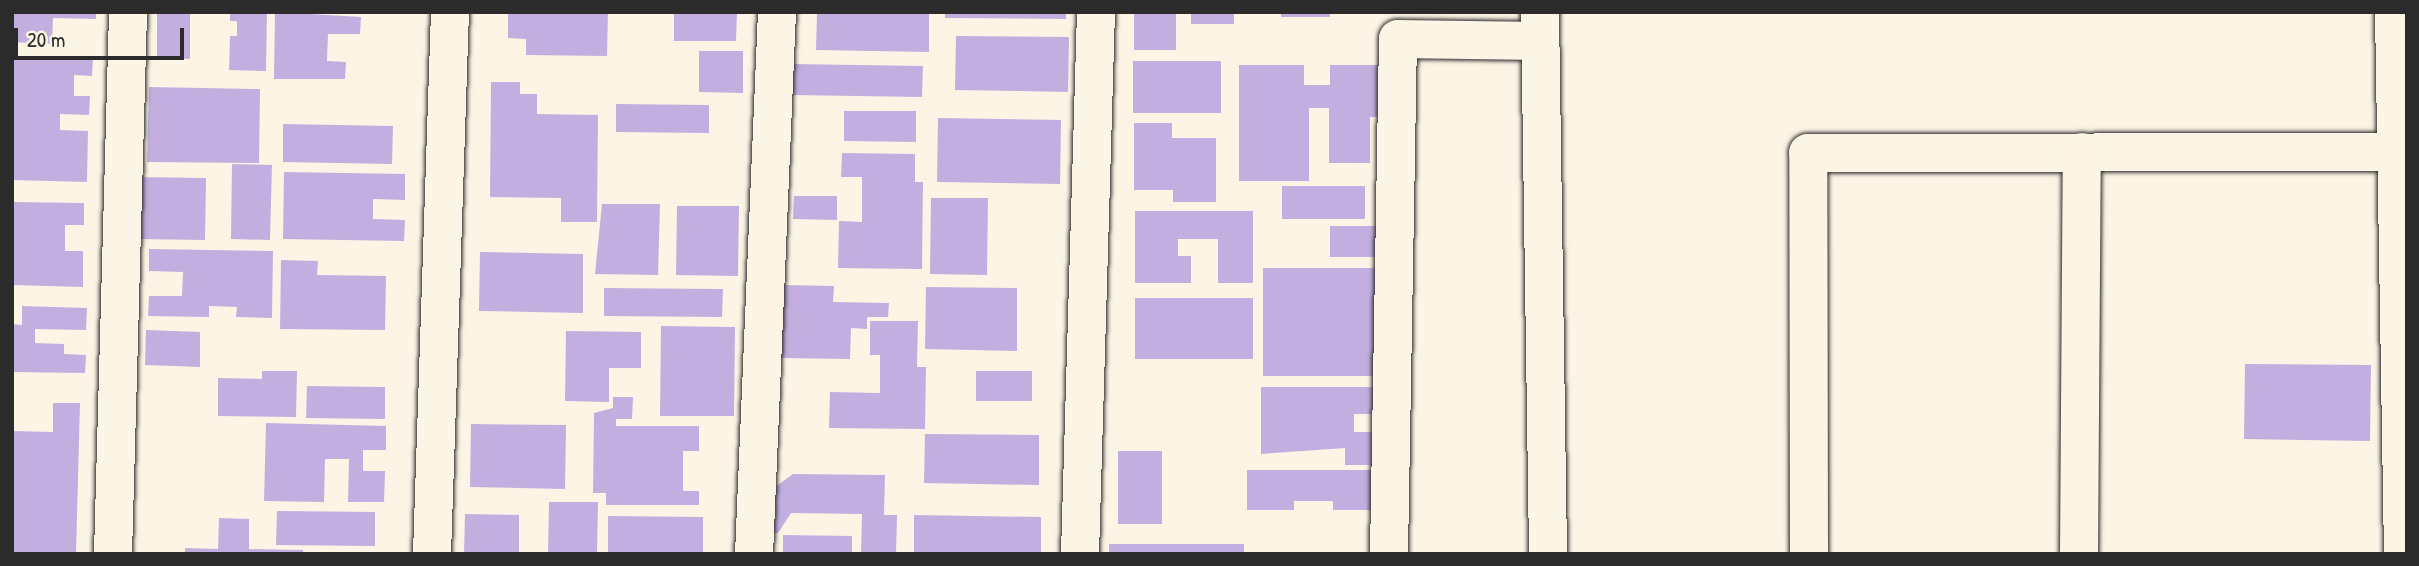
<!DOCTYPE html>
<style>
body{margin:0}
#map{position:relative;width:2419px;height:566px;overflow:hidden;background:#fcf5e5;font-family:"Patrick Hand",sans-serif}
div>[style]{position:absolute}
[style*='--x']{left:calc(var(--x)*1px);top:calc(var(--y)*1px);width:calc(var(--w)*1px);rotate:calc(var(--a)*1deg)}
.building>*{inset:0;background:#c2afdf}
.roads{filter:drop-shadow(0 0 2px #2b2b2b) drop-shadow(0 0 2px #2b2b2b)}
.minor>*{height:38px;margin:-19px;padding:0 19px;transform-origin:19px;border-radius:19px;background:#fcf5e5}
span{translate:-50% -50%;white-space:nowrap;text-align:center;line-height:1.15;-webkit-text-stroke:5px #fcf5e5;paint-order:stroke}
.frame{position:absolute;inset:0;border:14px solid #2b2b2b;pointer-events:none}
.scale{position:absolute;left:14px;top:28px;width:170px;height:32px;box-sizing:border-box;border:4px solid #2b2b2b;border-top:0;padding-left:9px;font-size:21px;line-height:24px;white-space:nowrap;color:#2b2b2b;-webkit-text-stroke:5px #fcf5e5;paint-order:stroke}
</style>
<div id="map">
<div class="building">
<i style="clip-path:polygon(12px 12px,96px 12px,96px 19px,53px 18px,52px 44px,12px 42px)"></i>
<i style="clip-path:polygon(157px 12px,190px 12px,190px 59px,157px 58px)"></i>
<i style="clip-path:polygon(230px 12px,267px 12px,266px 71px,229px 70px,230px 36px,237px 36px,237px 21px,230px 21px)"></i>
<i style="clip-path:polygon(275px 12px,361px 17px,360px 34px,328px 34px,327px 61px,346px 62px,345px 79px,274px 79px)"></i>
<i style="clip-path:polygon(508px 12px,608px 12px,607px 56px,526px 55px,526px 39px,508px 38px)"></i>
<i style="clip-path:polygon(674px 12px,737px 12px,736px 41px,674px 41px)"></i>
<i style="clip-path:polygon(817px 12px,929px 12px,929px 52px,816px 50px)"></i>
<i style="clip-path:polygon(945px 12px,1066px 12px,1066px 19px,945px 18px)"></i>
<i style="clip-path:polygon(1134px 12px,1176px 12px,1176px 50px,1134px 50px)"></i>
<i style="clip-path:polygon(1191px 12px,1234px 12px,1234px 24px,1191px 24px)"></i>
<i style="clip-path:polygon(1281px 12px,1330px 12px,1330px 17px,1281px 17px)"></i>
<i style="clip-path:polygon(956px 36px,1069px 37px,1068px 92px,955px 90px)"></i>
<i style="clip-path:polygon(699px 51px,743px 51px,743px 93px,699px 92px)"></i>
<i style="clip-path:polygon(13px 56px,93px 58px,92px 76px,74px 75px,74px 96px,90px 96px,89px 115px,60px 114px,60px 130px,88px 131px,87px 182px,12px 180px)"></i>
<i style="clip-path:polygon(1133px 61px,1221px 61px,1221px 113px,1133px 113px)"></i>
<i style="clip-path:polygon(793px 64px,923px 66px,922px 97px,792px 95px)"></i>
<i style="clip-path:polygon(1239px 65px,1304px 65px,1304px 85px,1330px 85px,1330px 65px,1390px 65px,1390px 117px,1370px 117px,1370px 163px,1329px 163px,1329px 108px,1309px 108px,1309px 181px,1239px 181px)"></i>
<i style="clip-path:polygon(491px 82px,520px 82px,520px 94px,537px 94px,537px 114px,598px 115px,597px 222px,561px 222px,561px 198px,490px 197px)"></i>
<i style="clip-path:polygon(149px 87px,260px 89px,259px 163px,147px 162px)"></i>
<i style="clip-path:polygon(616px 104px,709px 105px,709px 133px,616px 132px)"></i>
<i style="clip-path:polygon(844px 111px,916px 111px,916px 142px,844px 141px)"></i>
<i style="clip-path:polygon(938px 118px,1061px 120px,1060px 184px,937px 182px)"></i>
<i style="clip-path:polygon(1134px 123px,1172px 123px,1172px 138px,1216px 138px,1216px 202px,1173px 202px,1173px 190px,1134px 190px)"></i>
<i style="clip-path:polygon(283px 124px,393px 126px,392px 164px,283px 162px)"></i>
<i style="clip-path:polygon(842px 153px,915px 154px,915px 182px,923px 182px,922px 269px,838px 268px,839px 221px,862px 222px,862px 177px,841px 177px)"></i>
<i style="clip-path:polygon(232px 164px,272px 165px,270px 240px,231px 239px)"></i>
<i style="clip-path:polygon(284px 172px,405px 174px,405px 200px,373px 199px,373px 219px,405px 220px,404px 241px,283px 239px)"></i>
<i style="clip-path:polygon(135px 177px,206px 178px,205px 240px,134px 239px)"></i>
<i style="clip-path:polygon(1282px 186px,1365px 186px,1365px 219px,1282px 219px)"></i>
<i style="clip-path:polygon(794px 196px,837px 196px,837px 220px,793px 219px)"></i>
<i style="clip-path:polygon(931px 198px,988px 198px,987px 275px,930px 274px)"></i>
<i style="clip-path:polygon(12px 202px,84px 203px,84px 225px,65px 225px,65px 251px,83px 251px,83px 287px,12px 285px)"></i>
<i style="clip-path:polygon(602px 204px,660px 204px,658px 275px,595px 274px)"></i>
<i style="clip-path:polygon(677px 206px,739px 206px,738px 276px,676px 275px)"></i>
<i style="clip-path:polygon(1135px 211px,1253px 211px,1253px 283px,1218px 283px,1218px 239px,1178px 239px,1178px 256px,1191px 256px,1191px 283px,1135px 283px)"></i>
<i style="clip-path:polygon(1330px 226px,1379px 226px,1379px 257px,1330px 257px)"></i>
<i style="clip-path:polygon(149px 249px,273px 251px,272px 318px,236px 317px,237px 307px,209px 306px,209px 317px,148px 316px,149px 296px,182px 296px,183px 272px,149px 271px)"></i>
<i style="clip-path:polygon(480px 252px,583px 254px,583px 313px,479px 311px)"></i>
<i style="clip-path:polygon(281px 260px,318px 261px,317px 275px,386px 276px,385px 330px,280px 329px)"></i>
<i style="clip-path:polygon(1263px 268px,1385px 268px,1385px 376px,1263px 376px)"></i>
<i style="clip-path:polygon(782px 285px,834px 286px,833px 302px,889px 303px,888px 317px,867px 317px,867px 329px,851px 328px,850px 359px,781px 358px)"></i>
<i style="clip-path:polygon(926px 287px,1017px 288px,1017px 351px,925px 349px)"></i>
<i style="clip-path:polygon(604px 288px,723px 289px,722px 317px,604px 316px)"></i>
<i style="clip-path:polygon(1135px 298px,1253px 298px,1253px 359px,1135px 359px)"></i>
<i style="clip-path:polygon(22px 306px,87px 308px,86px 330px,35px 329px,35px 343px,64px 344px,64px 354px,86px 355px,85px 373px,12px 372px,12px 324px,22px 325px)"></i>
<i style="clip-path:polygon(870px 321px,918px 321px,917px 367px,926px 367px,925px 429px,829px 428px,830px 392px,880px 393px,880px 355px,870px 355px)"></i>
<i style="clip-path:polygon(661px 326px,735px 327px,734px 416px,660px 416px)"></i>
<i style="clip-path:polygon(146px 330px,200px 332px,200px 367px,145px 365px)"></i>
<i style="clip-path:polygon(566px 331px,641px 332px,641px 368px,609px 368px,609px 402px,565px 401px)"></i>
<i style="clip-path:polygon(2245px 364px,2371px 365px,2370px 441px,2244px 439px)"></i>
<i style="clip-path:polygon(262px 371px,297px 371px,296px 417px,218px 416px,218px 378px,262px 379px)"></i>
<i style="clip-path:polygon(976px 371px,1032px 371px,1032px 401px,976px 401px)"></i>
<i style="clip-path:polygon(307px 386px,385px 387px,385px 419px,306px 418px)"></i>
<i style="clip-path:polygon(1261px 387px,1377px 387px,1377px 414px,1354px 414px,1354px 432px,1377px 432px,1377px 465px,1345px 465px,1345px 448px,1261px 454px)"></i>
<i style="clip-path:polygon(613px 397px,633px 397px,632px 419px,616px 419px,616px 426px,699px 426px,699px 451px,683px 451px,683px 491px,699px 491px,699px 505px,606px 505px,606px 493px,593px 493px,594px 413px,613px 408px)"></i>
<i style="clip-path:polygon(53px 403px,80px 403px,76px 554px,12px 554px,12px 431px,53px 432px)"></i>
<i style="clip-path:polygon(266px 423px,386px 426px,386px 450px,363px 450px,363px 471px,385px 471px,384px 502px,348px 502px,349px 459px,325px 459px,324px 502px,264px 501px)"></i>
<i style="clip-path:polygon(471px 424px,566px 425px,565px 489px,470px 487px)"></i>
<i style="clip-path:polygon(925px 434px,1039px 435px,1039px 485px,924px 483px)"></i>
<i style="clip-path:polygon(1118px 451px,1162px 451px,1162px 524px,1118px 524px)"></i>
<i style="clip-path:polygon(1247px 470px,1375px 470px,1375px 510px,1333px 510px,1333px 501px,1294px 501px,1294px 510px,1247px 510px)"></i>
<i style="clip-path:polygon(793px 474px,885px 475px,884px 515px,897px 515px,896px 554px,861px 554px,862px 514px,791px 513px,778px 533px,760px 533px,760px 498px)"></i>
<i style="clip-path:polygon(549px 502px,598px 502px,597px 554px,548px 554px)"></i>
<i style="clip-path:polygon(277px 511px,375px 512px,375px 546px,276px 545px)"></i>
<i style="clip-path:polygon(465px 514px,519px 515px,519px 554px,464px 554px)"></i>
<i style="clip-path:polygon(914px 515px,1041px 517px,1041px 554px,914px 554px)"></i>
<i style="clip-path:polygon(608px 516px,703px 517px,703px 554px,608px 554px)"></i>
<i style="clip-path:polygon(219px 518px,249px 519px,249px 549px,303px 550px,303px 554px,185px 554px,185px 548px,218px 549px)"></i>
<i style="clip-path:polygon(783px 535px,852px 536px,852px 554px,783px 554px)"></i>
<i style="clip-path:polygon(1109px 544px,1244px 544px,1244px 554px,1109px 554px)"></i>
</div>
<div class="roads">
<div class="minor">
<i style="--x:1540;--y:12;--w:542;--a:89.15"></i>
<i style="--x:2394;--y:12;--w:542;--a:89.05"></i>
<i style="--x:113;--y:554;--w:542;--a:-88.41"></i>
<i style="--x:432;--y:554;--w:542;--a:-88.1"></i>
<i style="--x:754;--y:554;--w:542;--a:-87.57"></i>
<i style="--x:1080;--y:554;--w:542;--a:-88.31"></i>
<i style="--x:1389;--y:554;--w:515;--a:-89"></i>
<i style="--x:1398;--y:39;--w:142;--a:0.8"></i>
<i style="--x:1809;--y:554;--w:401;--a:-90.1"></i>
<i style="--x:1808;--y:153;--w:599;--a:-0.1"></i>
<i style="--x:2079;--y:554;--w:402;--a:-89.6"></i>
</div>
</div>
<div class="frame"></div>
<div class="scale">20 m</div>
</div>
